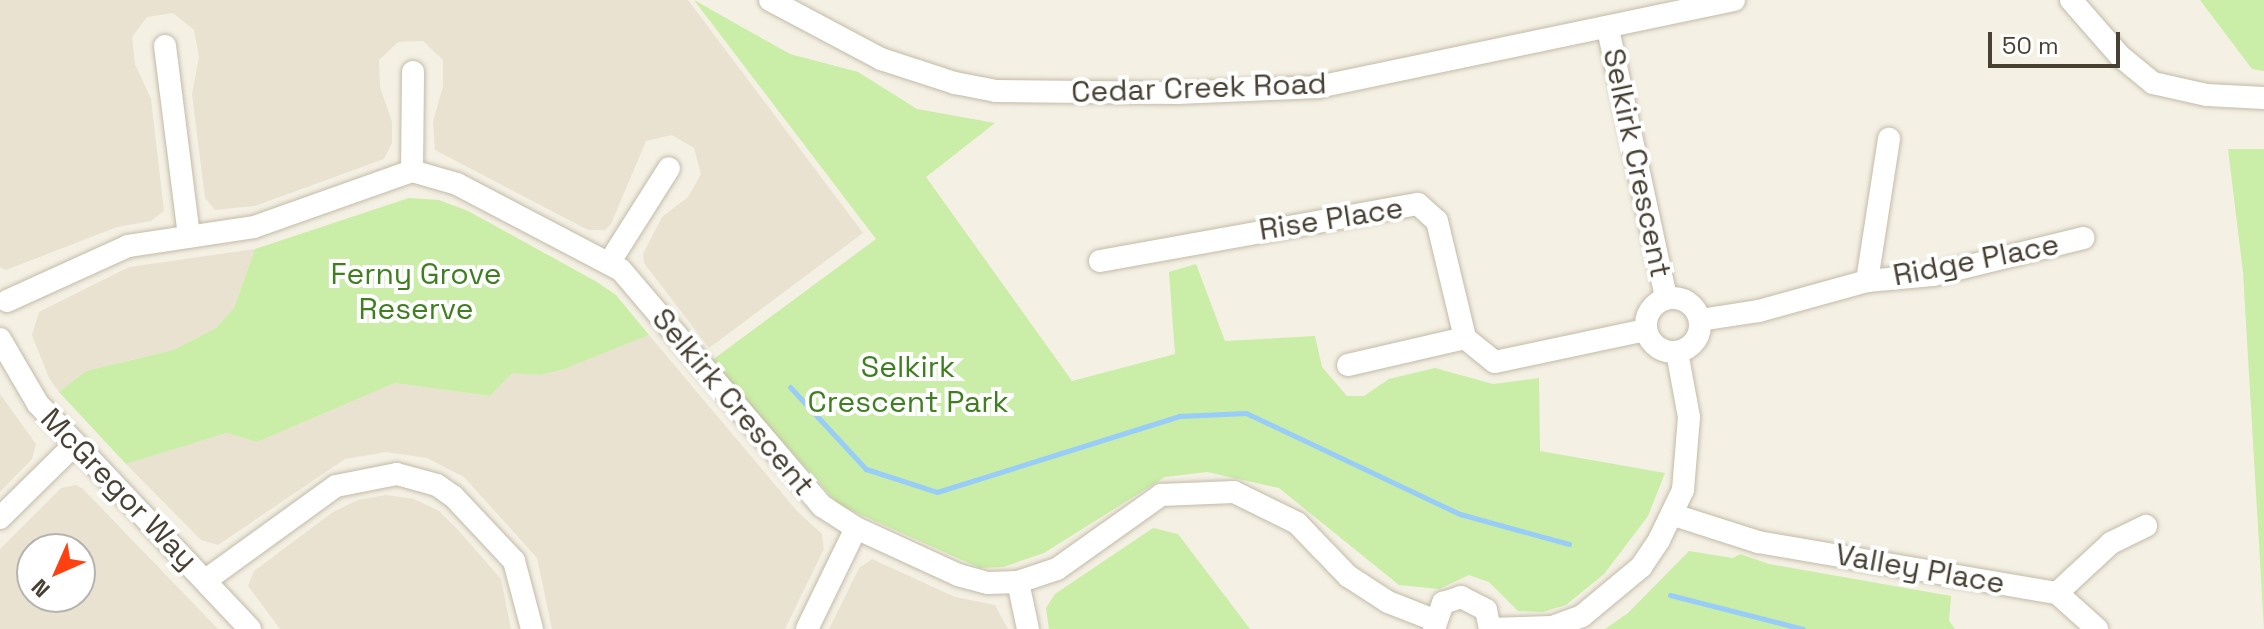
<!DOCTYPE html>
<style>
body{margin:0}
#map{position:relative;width:2264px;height:629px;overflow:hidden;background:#f4f0e4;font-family:"Space Grotesk",sans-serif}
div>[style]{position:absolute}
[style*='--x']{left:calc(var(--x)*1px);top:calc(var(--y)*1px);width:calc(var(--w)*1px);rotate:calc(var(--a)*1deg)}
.residential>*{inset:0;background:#e9e2d1}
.green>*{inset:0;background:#caeda7}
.stream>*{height:5px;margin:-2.5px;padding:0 2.5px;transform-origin:2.5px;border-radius:2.5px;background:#98ccf9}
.roads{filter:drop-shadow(0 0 2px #c3bba8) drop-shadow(0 0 2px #c3bba8)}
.minor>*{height:22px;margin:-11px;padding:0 11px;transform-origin:11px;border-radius:11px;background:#fff}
.minor>.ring{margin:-11px;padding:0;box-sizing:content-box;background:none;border:22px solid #fff;border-radius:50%}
span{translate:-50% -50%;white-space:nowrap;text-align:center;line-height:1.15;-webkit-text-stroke:8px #fff;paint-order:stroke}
.street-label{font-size:30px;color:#474033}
.park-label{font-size:30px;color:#3f7f20}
.north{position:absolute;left:16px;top:533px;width:80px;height:80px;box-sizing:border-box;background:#fff;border:2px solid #b5b3ad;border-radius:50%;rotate:225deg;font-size:22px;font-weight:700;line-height:32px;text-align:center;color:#474033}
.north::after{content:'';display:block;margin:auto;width:28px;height:36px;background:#ff4010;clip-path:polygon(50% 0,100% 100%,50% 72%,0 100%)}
.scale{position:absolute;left:1988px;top:32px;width:132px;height:36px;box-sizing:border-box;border:4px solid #474033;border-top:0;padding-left:10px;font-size:24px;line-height:28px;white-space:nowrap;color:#474033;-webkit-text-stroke:6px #fff;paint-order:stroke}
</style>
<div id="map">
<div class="residential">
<i style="clip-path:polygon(0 0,688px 0,863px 233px,709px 348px,644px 263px,643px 254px,662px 217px,688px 197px,701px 174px,694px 148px,672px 135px,646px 141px,611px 224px,605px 230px,588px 230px,435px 150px,433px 122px,443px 86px,443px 60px,423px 41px,398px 42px,379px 60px,380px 87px,392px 122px,392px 143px,384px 159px,255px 206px,215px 210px,205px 198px,192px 94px,199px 57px,194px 30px,173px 13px,147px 17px,132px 37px,135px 64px,151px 99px,164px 211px,151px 221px,117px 227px,6px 270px,0 267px)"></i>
<i style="clip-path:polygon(255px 249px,234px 308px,216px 328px,173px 350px,86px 371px,59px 392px,49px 378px,32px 335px,39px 312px,129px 267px)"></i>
<i style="clip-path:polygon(649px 335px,797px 511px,822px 534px,824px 549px,785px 629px,552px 629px,537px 558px,464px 477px,427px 458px,386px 452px,345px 459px,218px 545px,201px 540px,126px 464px,227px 433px,257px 442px,395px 383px,490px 396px,511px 372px,540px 375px,562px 370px)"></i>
<i style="clip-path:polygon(0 394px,36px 444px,32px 459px,0 492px)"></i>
<i style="clip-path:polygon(evenodd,76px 485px,83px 489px,218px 629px,0 629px,0 549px,61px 488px,76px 485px,32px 549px,80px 549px,80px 597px,32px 597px,32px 549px)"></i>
<i style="clip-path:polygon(386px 495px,414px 499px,439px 511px,459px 531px,501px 579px,511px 629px,280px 629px,248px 586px,254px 571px,333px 512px,358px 500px)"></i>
<i style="clip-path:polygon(872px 559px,955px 597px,995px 605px,1008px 629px,829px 629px,859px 568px)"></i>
</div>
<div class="green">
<i style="clip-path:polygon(694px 0,790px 54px,858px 72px,917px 109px,995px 123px,926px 177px,1072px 381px,1175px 354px,1169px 272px,1196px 264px,1225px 341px,1315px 336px,1322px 367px,1347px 396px,1364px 396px,1389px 379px,1435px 368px,1493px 384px,1539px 378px,1540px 451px,1665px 473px,1648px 516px,1604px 574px,1566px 605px,1543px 612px,1518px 611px,1489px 582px,1469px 575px,1439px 589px,1399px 585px,1279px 488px,1207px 472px,1165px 477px,1044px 553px,1003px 567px,980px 568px,839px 505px,711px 361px,876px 239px)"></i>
<i style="clip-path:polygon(2200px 0,2264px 0,2264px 71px,2252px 69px)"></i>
<i style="clip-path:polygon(2228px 149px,2264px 149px,2264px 629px,2243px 272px)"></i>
<i style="clip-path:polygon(409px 198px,439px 200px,468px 211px,597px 282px,616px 295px,649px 335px,562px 370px,540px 375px,512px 373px,490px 396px,395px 383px,257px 442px,227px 433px,126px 464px,59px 392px,86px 371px,173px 350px,216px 328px,234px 308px,255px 249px)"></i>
<i style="clip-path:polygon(1153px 528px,1178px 534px,1250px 629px,1049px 629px,1046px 608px,1055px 594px)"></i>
<i style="clip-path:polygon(1689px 551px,1733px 558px,1740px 554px,1769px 564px,1951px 596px,1949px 621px,1955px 629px,1605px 629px,1628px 613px)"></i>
</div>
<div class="stream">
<i style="--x:790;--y:387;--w:112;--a:47.2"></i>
<i style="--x:866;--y:469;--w:75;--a:17.9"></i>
<i style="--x:937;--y:492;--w:255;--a:-17.4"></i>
<i style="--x:1180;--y:416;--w:66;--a:-2.6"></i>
<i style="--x:1246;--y:413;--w:237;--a:25.3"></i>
<i style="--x:1460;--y:514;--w:113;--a:15.4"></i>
<i style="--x:1670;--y:595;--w:137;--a:14.3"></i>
</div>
<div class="roads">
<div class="minor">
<i style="--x:770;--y:0;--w:126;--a:28"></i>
<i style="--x:881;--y:59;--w:78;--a:18"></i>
<i style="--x:955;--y:83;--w:42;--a:11"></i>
<i style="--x:996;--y:91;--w:181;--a:0.6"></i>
<i style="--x:1177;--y:93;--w:141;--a:-2.4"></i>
<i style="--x:1318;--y:87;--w:425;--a:-11.8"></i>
<i style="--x:2071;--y:0;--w:74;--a:48.8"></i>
<i style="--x:2120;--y:56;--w:43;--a:39.3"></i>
<i style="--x:2153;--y:83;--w:55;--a:12.5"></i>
<i style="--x:2207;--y:95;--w:57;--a:3"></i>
<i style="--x:1608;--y:29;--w:275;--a:77.8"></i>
<i style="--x:165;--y:46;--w:192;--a:82.8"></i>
<i style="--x:412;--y:171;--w:99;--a:-89.4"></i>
<i style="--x:1100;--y:261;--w:323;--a:-10.2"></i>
<i style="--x:1418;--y:204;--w:25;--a:42"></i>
<i style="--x:1437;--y:221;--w:120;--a:76.5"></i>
<i style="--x:1465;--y:338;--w:38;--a:39"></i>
<i style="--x:1495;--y:362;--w:154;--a:-12"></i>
<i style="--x:609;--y:263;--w:112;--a:-57.7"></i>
<i style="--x:1867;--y:281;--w:66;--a:-5.2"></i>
<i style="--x:1933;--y:275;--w:155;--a:-13.8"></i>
<i class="ring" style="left:1646px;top:298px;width:32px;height:32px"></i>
<i style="--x:7;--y:301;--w:133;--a:-24.4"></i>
<i style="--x:128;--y:246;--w:127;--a:-8.6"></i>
<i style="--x:254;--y:227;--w:168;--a:-19.5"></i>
<i style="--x:412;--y:171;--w:47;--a:16.1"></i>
<i style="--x:457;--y:184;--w:185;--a:27.7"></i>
<i style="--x:621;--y:270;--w:310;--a:49.6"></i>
<i style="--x:822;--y:506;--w:40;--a:32.9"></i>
<i style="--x:856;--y:528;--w:112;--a:24.7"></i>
<i style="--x:958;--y:575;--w:31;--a:15"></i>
<i style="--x:988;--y:583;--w:30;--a:-2"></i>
<i style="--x:1018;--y:582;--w:41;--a:-18.4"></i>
<i style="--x:1057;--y:569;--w:128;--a:-35.4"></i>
<i style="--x:1161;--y:495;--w:73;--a:-2.4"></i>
<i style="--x:1234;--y:492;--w:70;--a:26.2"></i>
<i style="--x:1297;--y:523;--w:74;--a:46.1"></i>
<i style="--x:1348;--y:576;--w:48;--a:33"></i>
<i style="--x:1388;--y:602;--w:49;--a:21.4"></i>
<i style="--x:1700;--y:320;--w:60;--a:-8.7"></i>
<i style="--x:1759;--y:311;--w:112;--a:-15.5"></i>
<i style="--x:1867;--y:281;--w:144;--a:-81.2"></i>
<i style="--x:0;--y:339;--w:75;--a:59.7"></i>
<i style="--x:38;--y:404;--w:309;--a:46.7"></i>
<i style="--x:1348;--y:365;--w:120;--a:-13"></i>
<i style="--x:1674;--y:515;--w:88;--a:17.8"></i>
<i style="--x:1758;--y:542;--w:303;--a:9.7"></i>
<i style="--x:2057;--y:593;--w:74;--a:-42.8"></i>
<i style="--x:2111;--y:543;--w:39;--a:-26"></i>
<i style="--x:0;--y:518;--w:104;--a:-44.6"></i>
<i style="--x:206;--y:580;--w:160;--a:-35.9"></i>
<i style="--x:336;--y:486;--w:62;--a:-11.1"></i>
<i style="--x:397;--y:474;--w:41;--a:15.4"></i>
<i style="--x:437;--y:485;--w:19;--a:35"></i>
<i style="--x:453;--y:496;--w:89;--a:46.8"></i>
<i style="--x:514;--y:561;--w:70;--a:75.2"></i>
<i style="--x:1018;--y:582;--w:48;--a:78"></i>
<i style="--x:2057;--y:593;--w:54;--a:42"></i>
<i style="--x:807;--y:629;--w:112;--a:-64.1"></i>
<i style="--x:1434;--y:629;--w:28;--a:-71"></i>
<i style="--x:1443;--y:603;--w:19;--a:-18"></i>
<i style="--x:1461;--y:597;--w:28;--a:27"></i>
<i style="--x:1486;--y:610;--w:19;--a:78"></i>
<i style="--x:1491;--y:629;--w:61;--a:-1.9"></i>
<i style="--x:1552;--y:627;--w:32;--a:-20"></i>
<i style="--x:1582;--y:616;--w:77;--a:-39.7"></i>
<i style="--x:1641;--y:567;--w:32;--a:-56"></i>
<i style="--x:1659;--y:540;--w:55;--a:-64.4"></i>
<i style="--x:1683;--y:490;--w:73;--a:-85.3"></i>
<i style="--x:1689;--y:417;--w:66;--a:-100.5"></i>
</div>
</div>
<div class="street-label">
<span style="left:1199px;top:88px;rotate:-2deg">Cedar Creek Road</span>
<span style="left:1637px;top:163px;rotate:78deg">Selkirk Crescent</span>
<span style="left:1331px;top:219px;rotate:-9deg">Rise Place</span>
<span style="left:1976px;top:260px;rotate:-11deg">Ridge Place</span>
<span style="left:733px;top:402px;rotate:50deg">Selkirk Crescent</span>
<span style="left:119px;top:489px;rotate:46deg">McGregor Way</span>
<span style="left:1920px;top:569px;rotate:10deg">Valley Place</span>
</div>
<div class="park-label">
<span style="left:416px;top:291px">Ferny Grove<br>Reserve</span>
<span style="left:908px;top:384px">Selkirk<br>Crescent Park</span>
</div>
<div class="north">N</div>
<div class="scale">50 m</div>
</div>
